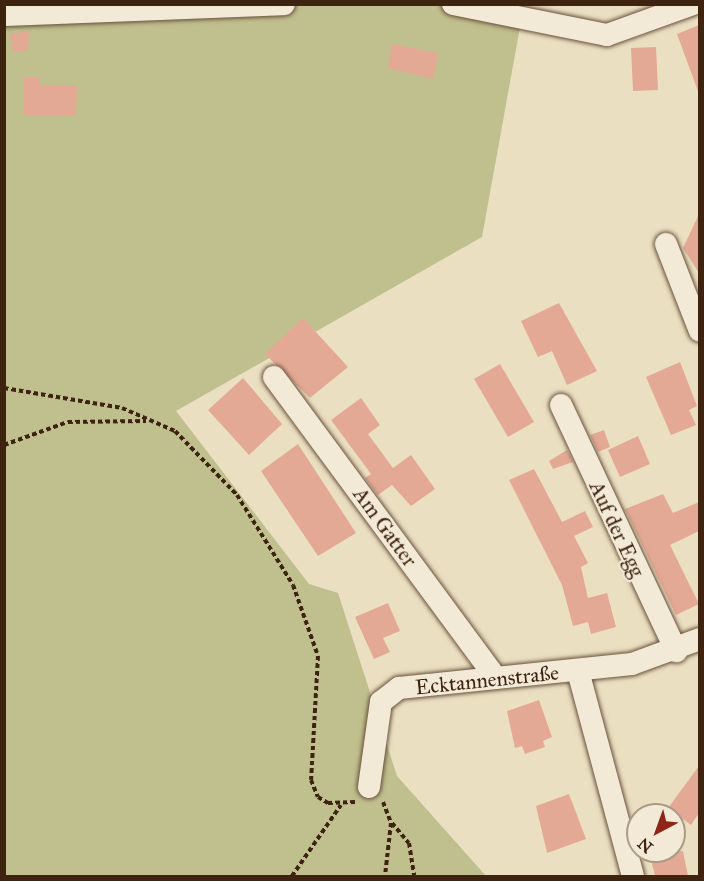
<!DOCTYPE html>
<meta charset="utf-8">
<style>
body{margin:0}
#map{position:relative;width:704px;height:881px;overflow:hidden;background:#ebdfc2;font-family:"IM FELL Great Primer",serif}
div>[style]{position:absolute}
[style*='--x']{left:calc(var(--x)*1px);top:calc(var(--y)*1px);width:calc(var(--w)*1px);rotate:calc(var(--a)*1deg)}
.green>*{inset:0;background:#c0bf8e}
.building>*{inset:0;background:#e4a995}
.path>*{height:4px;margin-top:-2px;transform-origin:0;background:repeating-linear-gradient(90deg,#3e2310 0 4.5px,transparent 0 7.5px)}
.roads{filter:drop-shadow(0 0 2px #69523c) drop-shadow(0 0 2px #69523c)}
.minor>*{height:22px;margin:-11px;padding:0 11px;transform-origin:11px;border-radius:11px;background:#f2ead7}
span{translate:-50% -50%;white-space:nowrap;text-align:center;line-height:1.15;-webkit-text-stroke:4.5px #f2ead7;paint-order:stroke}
.street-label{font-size:21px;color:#3e2310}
.frame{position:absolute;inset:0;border:6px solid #3e2310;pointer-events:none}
.north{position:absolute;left:626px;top:803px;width:60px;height:60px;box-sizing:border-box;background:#f2ead7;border:2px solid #aa9a87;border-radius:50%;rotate:221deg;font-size:16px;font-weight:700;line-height:24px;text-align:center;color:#3e2310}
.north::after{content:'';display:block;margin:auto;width:21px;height:27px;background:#8f2418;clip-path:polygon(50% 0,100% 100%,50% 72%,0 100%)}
</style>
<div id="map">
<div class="green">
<i style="clip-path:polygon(5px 5px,524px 5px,482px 237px,176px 411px,309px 584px,338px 593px,397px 776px,486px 876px,5px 876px)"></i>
</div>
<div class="building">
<i style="clip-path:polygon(699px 25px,699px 94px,677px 34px)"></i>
<i style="clip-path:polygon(29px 31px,28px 50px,13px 52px,10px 34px)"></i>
<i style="clip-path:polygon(392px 44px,438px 53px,433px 79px,388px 68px)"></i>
<i style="clip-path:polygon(656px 47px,658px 90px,633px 91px,631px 48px)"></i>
<i style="clip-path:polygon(24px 78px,40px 78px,40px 85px,77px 85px,76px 116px,24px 115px)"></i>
<i style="clip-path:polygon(699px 214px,699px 273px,683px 248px)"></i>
<i style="clip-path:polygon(559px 303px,597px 371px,567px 385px,552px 351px,538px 357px,521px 321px)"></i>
<i style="clip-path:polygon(303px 318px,348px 367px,310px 398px,265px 354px)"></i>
<i style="clip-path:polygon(680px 362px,697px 406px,689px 410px,696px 425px,671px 435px,646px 377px)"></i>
<i style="clip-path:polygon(500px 364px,534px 422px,508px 437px,474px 379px)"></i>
<i style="clip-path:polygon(243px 378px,282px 424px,249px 455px,208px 410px)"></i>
<i style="clip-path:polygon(361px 398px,380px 425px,368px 434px,393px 468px,411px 455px,435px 489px,411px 506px,392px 485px,378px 495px,365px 478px,371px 474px,331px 420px)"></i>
<i style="clip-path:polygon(604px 430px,610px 447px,598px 452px,590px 435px)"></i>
<i style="clip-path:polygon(638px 436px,650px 464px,620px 477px,608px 450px)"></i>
<i style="clip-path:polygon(298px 444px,356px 533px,318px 556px,261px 471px)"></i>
<i style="clip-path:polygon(567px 450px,573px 462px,553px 469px,549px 461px)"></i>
<i style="clip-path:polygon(534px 469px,562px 522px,585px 511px,593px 527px,574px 536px,588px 563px,581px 567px,588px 598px,607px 593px,616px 627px,591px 634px,588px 622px,573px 626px,562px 585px,509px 480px)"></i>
<i style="clip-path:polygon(663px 494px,673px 513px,699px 502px,699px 531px,670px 545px,699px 604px,676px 615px,625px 509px)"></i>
<i style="clip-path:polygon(388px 603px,400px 631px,383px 638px,390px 652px,374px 659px,355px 617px)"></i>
<i style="clip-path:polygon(539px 700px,552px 737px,543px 741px,545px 747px,525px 754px,522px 746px,515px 748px,507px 711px)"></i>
<i style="clip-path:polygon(699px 766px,699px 813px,691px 825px,668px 808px)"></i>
<i style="clip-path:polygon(569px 794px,586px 839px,547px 853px,536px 806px)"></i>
<i style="clip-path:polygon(649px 851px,683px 851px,688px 876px,655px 876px)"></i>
</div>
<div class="path">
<i style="--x:4;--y:388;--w:120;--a:9.6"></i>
<i style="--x:122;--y:408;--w:58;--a:23.5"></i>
<i style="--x:175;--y:431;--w:89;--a:45.9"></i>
<i style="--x:237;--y:495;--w:106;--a:58.1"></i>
<i style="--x:293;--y:585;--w:75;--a:70.6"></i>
<i style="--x:318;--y:656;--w:124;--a:93.2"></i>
<i style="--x:311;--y:780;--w:18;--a:68"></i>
<i style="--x:318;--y:797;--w:12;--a:31"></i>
<i style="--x:328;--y:803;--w:27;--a:-2"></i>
<i style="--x:4;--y:445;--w:68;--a:-19.8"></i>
<i style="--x:68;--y:422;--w:78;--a:-0.7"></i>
<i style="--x:383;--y:802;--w:22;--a:69"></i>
<i style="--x:391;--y:823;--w:53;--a:96.5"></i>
<i style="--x:392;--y:823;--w:26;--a:50"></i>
<i style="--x:409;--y:843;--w:33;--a:81"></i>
<i style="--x:292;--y:876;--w:86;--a:-55.4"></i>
</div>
<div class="roads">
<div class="minor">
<i style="--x:453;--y:4;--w:157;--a:11.4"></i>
<i style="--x:607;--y:35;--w:91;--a:-19.8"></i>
<i style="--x:4;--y:15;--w:280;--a:-2.2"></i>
<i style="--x:666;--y:244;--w:93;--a:68.7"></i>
<i style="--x:274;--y:377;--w:373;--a:53.6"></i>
<i style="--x:561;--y:405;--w:272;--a:64.9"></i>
<i style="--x:578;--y:671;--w:212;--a:75"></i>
<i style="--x:369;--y:787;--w:86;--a:-82"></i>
<i style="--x:381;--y:702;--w:23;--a:-38"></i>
<i style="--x:399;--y:688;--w:234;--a:-5.9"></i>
<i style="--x:632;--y:664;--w:72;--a:-20.2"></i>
</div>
</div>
<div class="street-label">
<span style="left:385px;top:527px;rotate:54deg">Am Gatter</span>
<span style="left:617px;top:529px;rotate:65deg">Auf der Egg</span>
<span style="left:487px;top:680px;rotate:-6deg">Ecktannenstraße</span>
</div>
<div class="frame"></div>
<div class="north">N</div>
</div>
